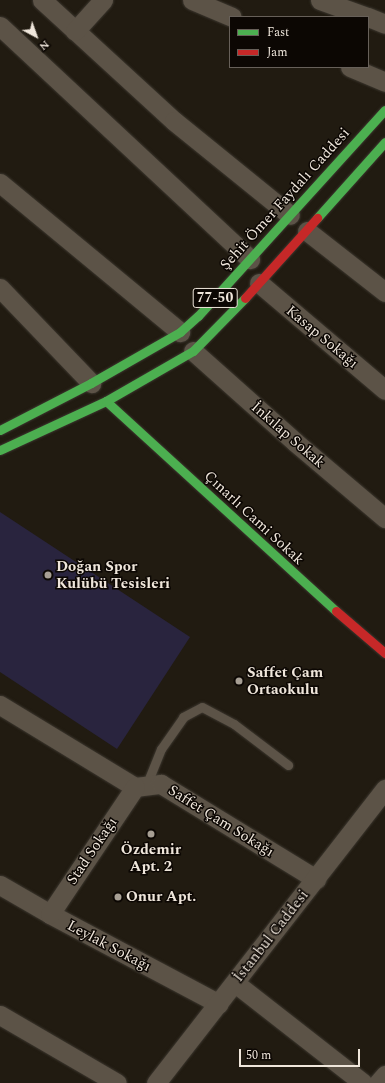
<!DOCTYPE html>
<meta charset="utf-8">
<style>
body{margin:0}
#map{position:relative;width:385px;height:1083px;overflow:hidden;background:#211b11;font-family:Spectral,serif}
div>[style]{position:absolute}
[style*='--x']{left:calc(var(--x)*1px);top:calc(var(--y)*1px);width:calc(var(--w)*1px);rotate:calc(var(--a)*1deg)}
.green>*{inset:0;background:#29243e}
.roads{filter:drop-shadow(0 0 1px #3c372f) drop-shadow(0 0 1px #3c372f)}
.lane>*{height:9px;margin:-4.5px;padding:0 4.5px;transform-origin:4.5px;border-radius:4.5px;background:#5c5347}
.street>*{height:19px;margin:-9.5px;padding:0 9.5px;transform-origin:9.5px;border-radius:9.5px;background:#5c5347}
.fast>*{height:9px;margin:-4.5px;padding:0 4.5px;transform-origin:4.5px;border-radius:4.5px;background:#4caf50}
.jam>*{height:9px;margin:-4.5px;padding:0 4.5px;transform-origin:4.5px;border-radius:4.5px;background:#c62828}
.dots>*{width:11px;height:11px;translate:-50% -50%;box-sizing:border-box;border:2px solid #0c0703;border-radius:50%}
span{translate:-50% -50%;white-space:nowrap;text-align:center;line-height:1.15;-webkit-text-stroke:3px #0c0703;paint-order:stroke}
.shield-label span{padding:1px 3px;background:#0c0703;border:1px solid;border-radius:3px;-webkit-text-stroke-width:0}
.shield-label{font-size:14px;color:#efe6db;font-weight:700}
.street-label{font-size:15px;color:#efe6db}
.poi-label{font-size:15px;color:#efe6db;font-weight:700}
.left{translate:0 -50%;text-align:left}
.legend{position:absolute;left:229px;top:16px;width:140px;height:52px;box-sizing:border-box;background:#0c0703;border:1px solid #676059;margin:0;padding:5px 7px;list-style:none;font-size:12px;color:#efe6db}
.legend li{display:flex;align-items:center;gap:8px;height:20px}
.legend b{width:20px;border:1px solid #676059}
.north{position:absolute;left:16px;top:16px;width:40px;height:40px;-webkit-text-stroke:3px #0c0703;paint-order:stroke;rotate:139deg;font-size:11px;font-weight:700;line-height:16px;text-align:center;color:#efe6db}
.north::after{content:'';display:block;margin:auto;width:14px;height:18px;background:#efe6db;clip-path:polygon(50% 0,100% 100%,50% 72%,0 100%)}
.scale{position:absolute;left:239px;top:1049px;width:121px;height:18px;box-sizing:border-box;border:2px solid #efe6db;border-top:0;padding-left:5px;font-size:12px;line-height:14px;white-space:nowrap;color:#efe6db;-webkit-text-stroke:3px #0c0703;paint-order:stroke}
</style>
<div id="map">
<div class="green">
<i style="clip-path:polygon(0 512px,190px 637px,117px 749px,0 672px)"></i>
</div>
<div class="roads">
<div class="lane">
<i style="--x:146;--y:786;--w:40;--a:-68"></i>
<i style="--x:161;--y:749;--w:39;--a:-55"></i>
<i style="--x:183;--y:717;--w:21;--a:-28"></i>
<i style="--x:202;--y:707;--w:36;--a:28"></i>
<i style="--x:234;--y:724;--w:68;--a:37.2"></i>
</div>
<div class="street">
<i style="--x:42;--y:0;--w:179;--a:42.5"></i>
<i style="--x:174;--y:121;--w:149;--a:39"></i>
<i style="--x:192;--y:0;--w:43;--a:23"></i>
<i style="--x:320;--y:0;--w:50;--a:19.9"></i>
<i style="--x:368;--y:17;--w:18;--a:22"></i>
<i style="--x:0;--y:26;--w:342;--a:43"></i>
<i style="--x:75;--y:31;--w:42;--a:-47.9"></i>
<i style="--x:350;--y:67;--w:38;--a:23"></i>
<i style="--x:0;--y:183;--w:234;--a:39.6"></i>
<i style="--x:307;--y:231;--w:99;--a:38"></i>
<i style="--x:259;--y:283;--w:165;--a:40.3"></i>
<i style="--x:0;--y:288;--w:132;--a:46.2"></i>
<i style="--x:193;--y:351;--w:137;--a:41.7"></i>
<i style="--x:295;--y:442;--w:118;--a:40.2"></i>
<i style="--x:0;--y:705;--w:158;--a:31.3"></i>
<i style="--x:135;--y:787;--w:26;--a:-7"></i>
<i style="--x:161;--y:784;--w:182;--a:31.5"></i>
<i style="--x:0;--y:885;--w:58;--a:30.1"></i>
<i style="--x:50;--y:914;--w:191;--a:28"></i>
<i style="--x:50;--y:914;--w:153;--a:-56.2"></i>
<i style="--x:235;--y:983;--w:162;--a:38"></i>
<i style="--x:0;--y:1015;--w:135;--a:30.2"></i>
<i style="--x:156;--y:1083;--w:373;--a:-52.1"></i>
<i style="--x:378;--y:1083;--w:11;--a:-49"></i>
</div>
<div class="fast">
<i style="--x:317;--y:218;--w:102;--a:-48.2"></i>
<i style="--x:106;--y:401;--w:311;--a:42.4"></i>
<i style="--x:0;--y:430;--w:102;--a:-27.3"></i>
<i style="--x:91;--y:383;--w:103;--a:-29.8"></i>
<i style="--x:180;--y:332;--w:24;--a:-42"></i>
<i style="--x:198;--y:316;--w:278;--a:-47.8"></i>
<i style="--x:0;--y:450;--w:117;--a:-24.8"></i>
<i style="--x:106;--y:401;--w:100;--a:-29.9"></i>
<i style="--x:193;--y:351;--w:74;--a:-45.5"></i>
</div>
<div class="jam">
<i style="--x:245;--y:298;--w:108;--a:-48"></i>
<i style="--x:336;--y:611;--w:65;--a:40.6"></i>
</div>
</div>
<div class="dots">
<i style="left:48px;top:575px;background:#a79f94"></i>
<i style="left:239px;top:681px;background:#a79f94"></i>
<i style="left:151px;top:834px;background:#a79f94"></i>
<i style="left:118px;top:897px;background:#a79f94"></i>
</div>
<div class="shield-label">
<span style="left:215px;top:298px">77-50</span>
</div>
<div class="street-label">
<span style="left:285px;top:199px;rotate:-48deg">Şehit Ömer Faydalı Caddesi</span>
<span style="left:322px;top:337px;rotate:40deg">Kasap Sokağı</span>
<span style="left:288px;top:435px;rotate:41deg">İnkılap Sokak</span>
<span style="left:254px;top:518px;rotate:43deg">Çınarlı Cami Sokak</span>
<span style="left:221px;top:821px;rotate:32deg">Saffet Çam Sokağı</span>
<span style="left:92px;top:851px;rotate:-56deg">Stad Sokağı</span>
<span style="left:271px;top:936px;rotate:-52deg">İstanbul Caddesi</span>
<span style="left:109px;top:946px;rotate:28deg">Leylak Sokağı</span>
</div>
<div class="poi-label">
<span class="left" style="left:56px;top:575px">Doğan Spor<br>Kulübü Tesisleri</span>
<span class="left" style="left:247px;top:681px">Saffet Çam<br>Ortaokulu</span>
<span style="left:151px;top:858px">Özdemir<br>Apt. 2</span>
<span class="left" style="left:126px;top:897px">Onur Apt.</span>
</div>
<ul class="legend">
<li><b style="height:5px;background:#4caf50"></b>Fast</li>
<li><b style="height:5px;background:#c62828"></b>Jam</li>
</ul>
<div class="north">N</div>
<div class="scale">50 m</div>
</div>
